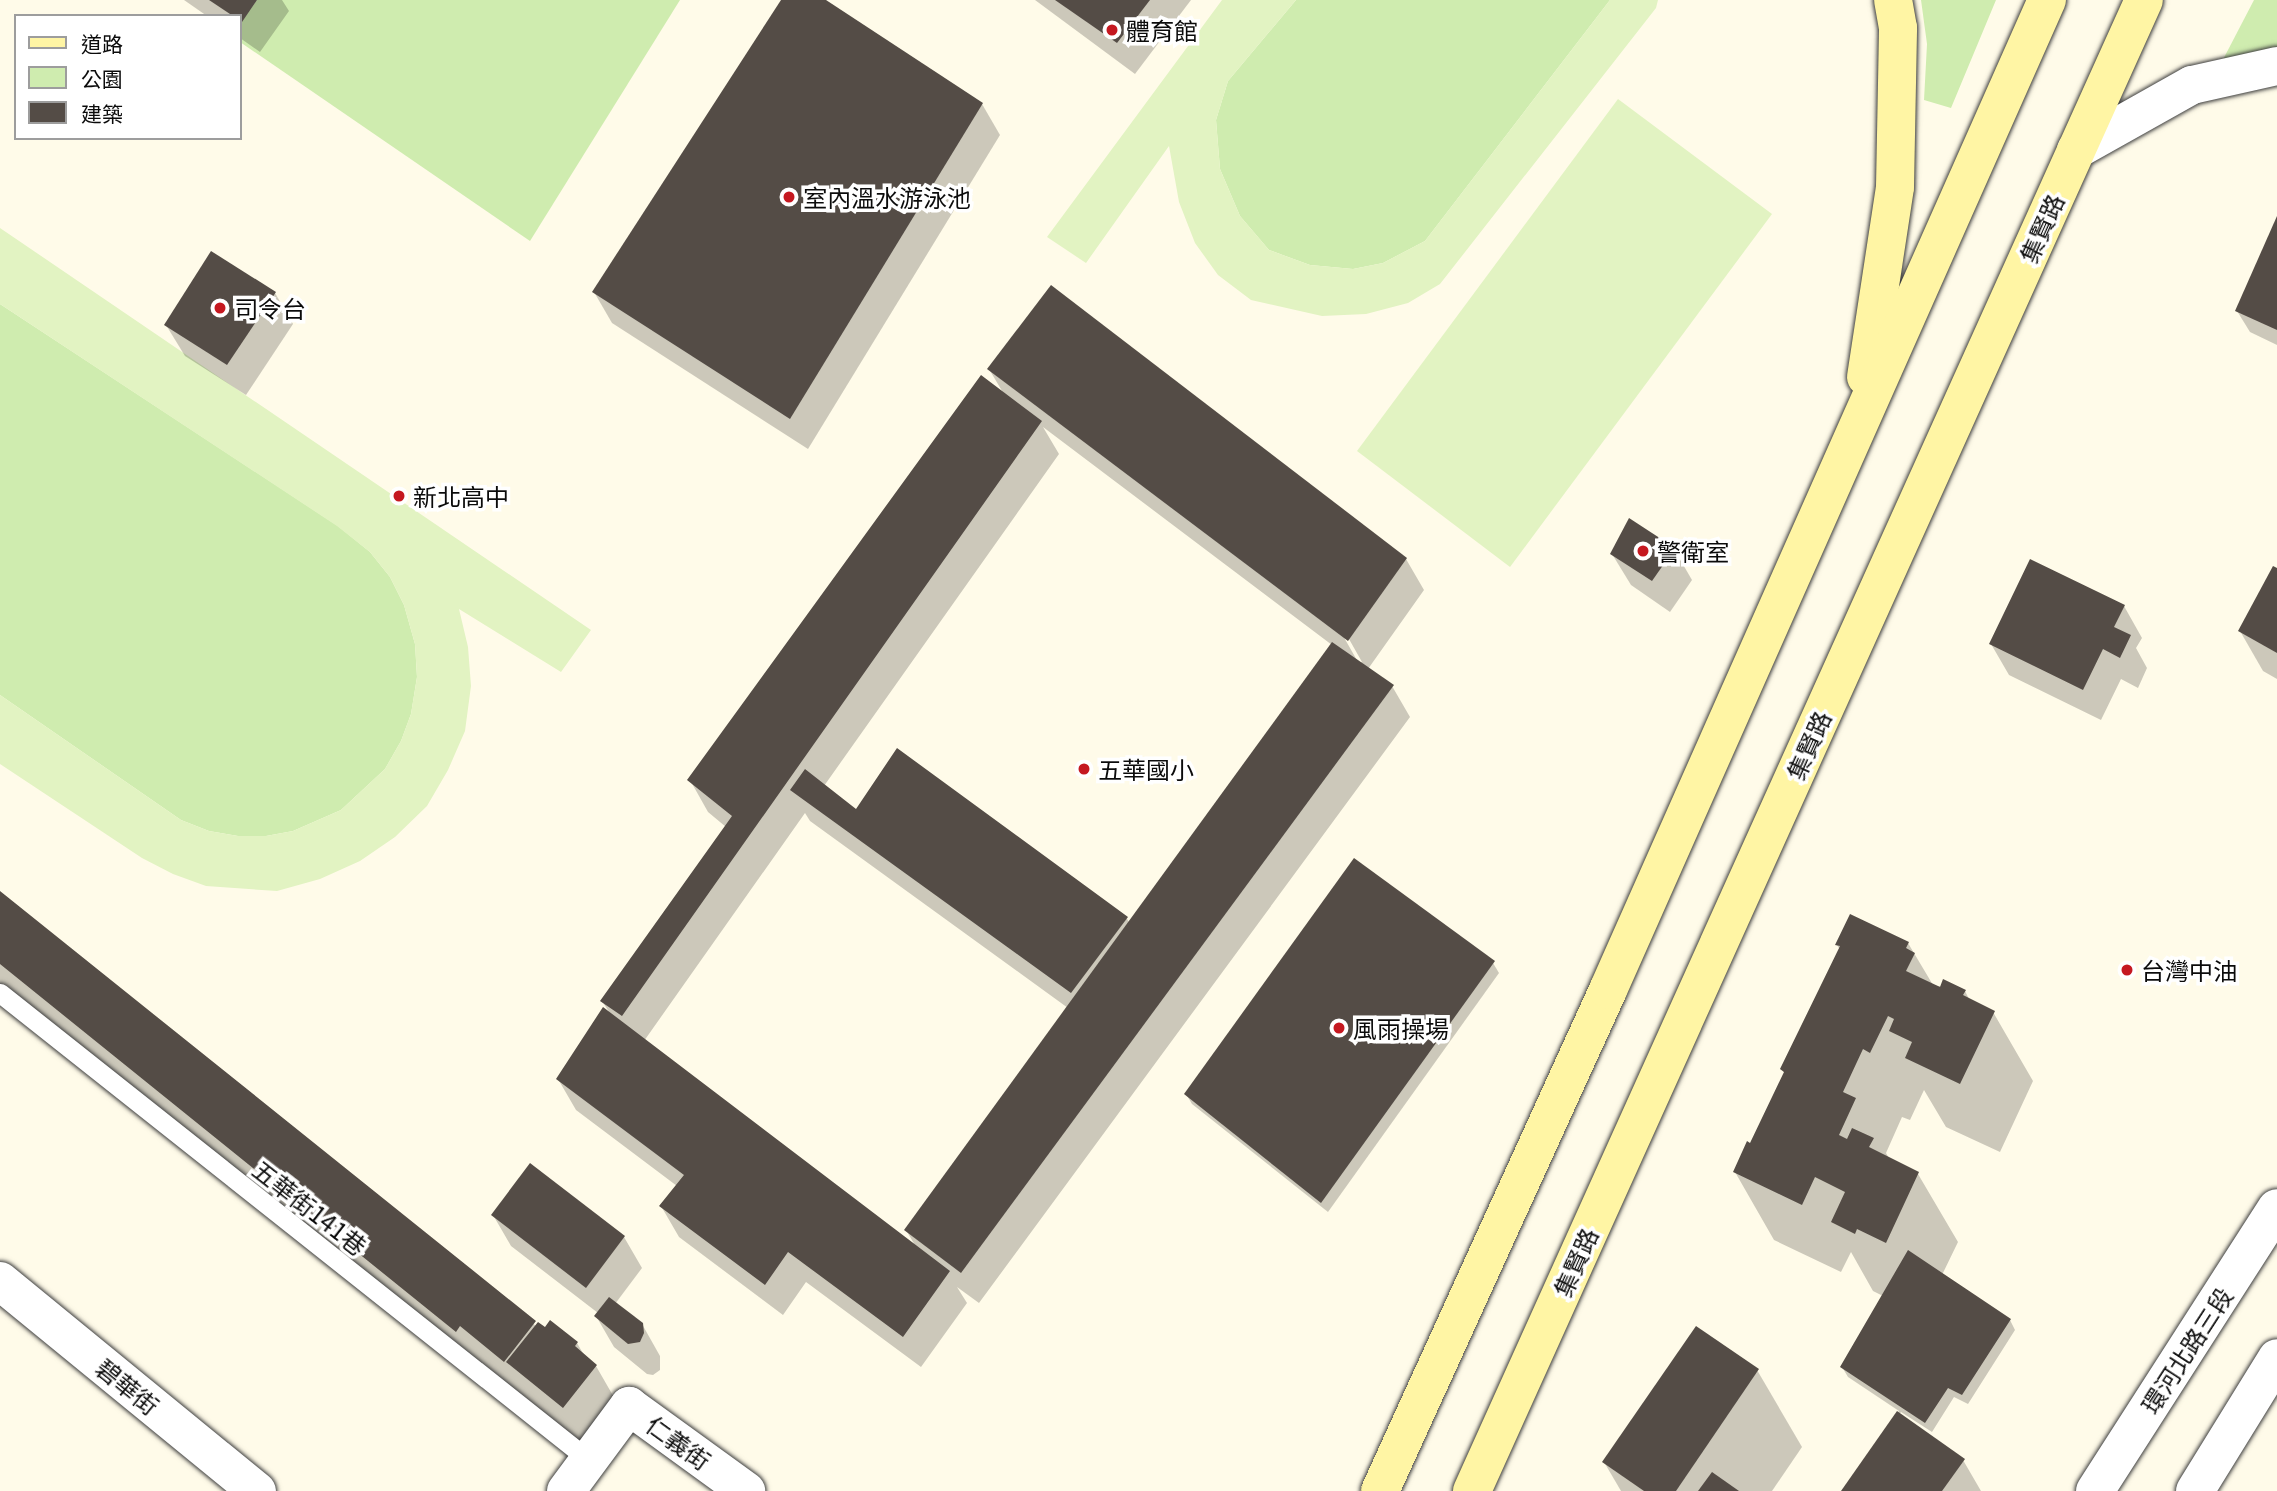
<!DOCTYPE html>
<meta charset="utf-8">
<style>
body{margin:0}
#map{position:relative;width:2277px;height:1491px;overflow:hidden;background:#fffbe9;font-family:Georgia,"Noto Sans TC",serif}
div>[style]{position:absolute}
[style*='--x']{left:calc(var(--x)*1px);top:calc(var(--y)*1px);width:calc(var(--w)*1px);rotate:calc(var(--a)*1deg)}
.green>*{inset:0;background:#cfecaf}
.pitch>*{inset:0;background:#e2f3c2}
.shadow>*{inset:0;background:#0003}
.building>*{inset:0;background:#544c46}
.roads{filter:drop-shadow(0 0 2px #3e3e3e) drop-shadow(0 0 2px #3e3e3e)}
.service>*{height:19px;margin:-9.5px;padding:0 9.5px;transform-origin:9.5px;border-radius:9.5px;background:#fff}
.minor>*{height:38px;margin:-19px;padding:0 19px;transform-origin:19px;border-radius:19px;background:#fff}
.tertiary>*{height:38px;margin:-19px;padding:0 19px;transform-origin:19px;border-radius:19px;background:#fff}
.secondary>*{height:38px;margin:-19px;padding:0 19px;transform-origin:19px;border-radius:19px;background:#fff5a4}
.dots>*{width:19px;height:19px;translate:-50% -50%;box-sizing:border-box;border:4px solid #fff;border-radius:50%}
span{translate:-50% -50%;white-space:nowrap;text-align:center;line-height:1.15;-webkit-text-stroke:7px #fff;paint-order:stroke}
.poi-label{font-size:24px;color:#0b0b0b}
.left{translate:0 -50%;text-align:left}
.street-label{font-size:24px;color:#0b0b0b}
.legend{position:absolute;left:14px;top:14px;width:228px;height:126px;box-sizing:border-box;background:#fff;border:2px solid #9d9d9d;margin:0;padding:9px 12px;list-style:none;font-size:21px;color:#0b0b0b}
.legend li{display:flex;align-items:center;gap:14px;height:35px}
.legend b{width:35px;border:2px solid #9d9d9d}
</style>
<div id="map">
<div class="green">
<i style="clip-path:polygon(257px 0,680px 0,530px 241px,240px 42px,240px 24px)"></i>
<i style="clip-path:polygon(1296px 0,1610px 0,1425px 241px,1383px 263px,1353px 269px,1310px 265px,1269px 250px,1240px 216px,1220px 169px,1216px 120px,1228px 81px)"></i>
<i style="clip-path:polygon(1921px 0,1996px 0,1951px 108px,1924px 100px,1927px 44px)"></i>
<i style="clip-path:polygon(2254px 0,2277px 0,2277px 56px,2216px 73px)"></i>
<i style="clip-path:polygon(0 304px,338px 526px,370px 552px,390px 577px,404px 605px,415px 644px,417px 677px,411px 714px,401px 741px,385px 769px,341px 810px,293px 831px,266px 836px,238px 836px,209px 831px,181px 820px,0 695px)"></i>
</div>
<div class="pitch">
<i style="clip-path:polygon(1222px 0,1296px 0,1228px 81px,1216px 120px,1220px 169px,1240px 216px,1269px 250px,1310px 265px,1353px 269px,1383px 263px,1425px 241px,1610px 0,1658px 0,1656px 8px,1440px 284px,1408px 303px,1366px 314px,1322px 316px,1251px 300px,1218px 275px,1195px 243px,1179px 202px,1169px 146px,1086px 263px,1047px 237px)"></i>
<i style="clip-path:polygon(1618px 99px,1772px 214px,1510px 567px,1357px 451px)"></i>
<i style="clip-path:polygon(0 228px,591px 630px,561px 672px,459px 609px,468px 647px,471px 686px,465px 731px,448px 770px,427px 806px,395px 837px,360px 861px,320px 879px,277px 891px,206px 886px,173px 874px,142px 858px,0 764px,0 695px,181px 820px,209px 831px,238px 836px,266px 836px,293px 831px,341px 810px,385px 769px,401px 741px,411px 714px,417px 677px,415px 644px,404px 605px,390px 577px,370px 552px,337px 526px,0 304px)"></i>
</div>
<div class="shadow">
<i style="clip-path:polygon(184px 0,282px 0,289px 11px,260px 52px,240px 38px,240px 16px,207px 16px)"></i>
<i style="clip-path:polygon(783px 0,822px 0,982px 104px,1000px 135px,808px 449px,612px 323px,594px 292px)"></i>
<i style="clip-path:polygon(1035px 0,1191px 0,1135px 74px)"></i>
<i style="clip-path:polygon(2277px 221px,2277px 345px,2250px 332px,2237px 311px)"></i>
<i style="clip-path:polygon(275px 293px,293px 324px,246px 395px,185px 356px,166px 325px)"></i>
<i style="clip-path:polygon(evenodd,989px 369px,1406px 559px,1424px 590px,1368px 669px,1392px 686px,1410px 717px,979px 1303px,957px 1287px,967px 1303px,921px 1367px,806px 1282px,783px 1315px,679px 1237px,661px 1206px,677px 1186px,576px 1110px,558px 1079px,611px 1015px,602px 1001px,726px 827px,708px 812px,690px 780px,1005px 396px,989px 369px,1043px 427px,1332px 645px,1130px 923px,1127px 919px,857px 811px,824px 786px,1059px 454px,1043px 427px,989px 369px,1345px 632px,1362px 662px,1358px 662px,1342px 634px,1345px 632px,989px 369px,805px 813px,810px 821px,1068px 1008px,906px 1230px,916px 1247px,644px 1041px,805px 813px)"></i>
<i style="clip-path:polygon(1674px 549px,1692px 580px,1670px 612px,1631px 585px,1612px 554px)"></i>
<i style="clip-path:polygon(2277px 570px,2277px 679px,2263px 671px,2240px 631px)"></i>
<i style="clip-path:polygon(2124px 606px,2142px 638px,2136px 648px,2147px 668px,2138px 688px,2121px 679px,2101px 720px,2009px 675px,1991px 644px)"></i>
<i style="clip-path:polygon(0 893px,536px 1326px,577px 1343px,584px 1355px,596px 1366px,619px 1406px,586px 1447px,0 985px)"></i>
<i style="clip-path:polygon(1908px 943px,1933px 985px,1965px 991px,1970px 1001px,1993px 1012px,2033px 1081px,2000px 1152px,1946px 1127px,1924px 1090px,1910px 1120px,1902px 1117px,1886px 1153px,1890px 1160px,1918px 1174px,1958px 1242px,1942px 1275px,2010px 1320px,2015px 1330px,1968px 1404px,1954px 1397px,1932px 1432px,1901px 1412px,1899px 1415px,1963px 1460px,1981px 1491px,1843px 1491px,1899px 1411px,1848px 1377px,1842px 1367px,1883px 1296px,1873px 1291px,1851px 1252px,1841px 1272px,1774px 1240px,1735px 1172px,1751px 1146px,1785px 1074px,1782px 1069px,1840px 950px,1837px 945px)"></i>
<i style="clip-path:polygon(1493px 963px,1499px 973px,1328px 1212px,1192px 1104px,1186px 1094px)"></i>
<i style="clip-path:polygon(493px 1215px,624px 1237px,642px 1268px,615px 1304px,642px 1324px,660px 1356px,660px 1370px,653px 1375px,647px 1374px,614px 1347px,596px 1316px,598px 1313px,511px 1246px)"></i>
<i style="clip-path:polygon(1757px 1370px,1802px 1447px,1772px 1491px,1621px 1491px,1604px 1462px)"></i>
</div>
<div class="building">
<i style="clip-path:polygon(209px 0,257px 0,242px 22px,240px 16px,233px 16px)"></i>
<i style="clip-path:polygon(781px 0,826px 0,983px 103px,790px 419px,592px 292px)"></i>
<i style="clip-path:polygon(1055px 0,1150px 0,1117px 43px)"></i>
<i style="clip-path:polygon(2277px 216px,2277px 330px,2235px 311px)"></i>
<i style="clip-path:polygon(211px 251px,276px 292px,227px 365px,164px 325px)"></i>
<i style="clip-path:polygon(1051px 285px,1407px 558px,1348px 641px,987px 369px)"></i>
<i style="clip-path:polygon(981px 375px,1042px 421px,622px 1016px,600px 1001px,732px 816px,687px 780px)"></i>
<i style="clip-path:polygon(1629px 518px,1675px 548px,1652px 581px,1610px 554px)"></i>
<i style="clip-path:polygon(2030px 559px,2125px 605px,2114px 627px,2131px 635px,2120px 658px,2103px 649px,2083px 690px,1989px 644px)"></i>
<i style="clip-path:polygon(2273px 566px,2277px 568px,2277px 653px,2238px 631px)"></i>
<i style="clip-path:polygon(1332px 642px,1394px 685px,961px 1273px,904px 1230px)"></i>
<i style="clip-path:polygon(897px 748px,1128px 917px,1071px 993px,790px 790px,805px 769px,856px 809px)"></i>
<i style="clip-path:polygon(1354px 858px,1495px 961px,1321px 1203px,1184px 1094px)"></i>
<i style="clip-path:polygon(0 891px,536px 1321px,504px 1362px,460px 1326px,456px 1332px,0 964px)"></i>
<i style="clip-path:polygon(1850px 914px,1909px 942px,1906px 948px,1915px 953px,1906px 971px,1940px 987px,1943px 979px,1966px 990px,1963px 995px,1995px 1011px,1960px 1084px,1905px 1058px,1912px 1042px,1889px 1031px,1894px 1019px,1888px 1016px,1870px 1053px,1863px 1049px,1843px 1092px,1856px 1098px,1839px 1135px,1847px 1139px,1852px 1128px,1874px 1138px,1869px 1147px,1919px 1172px,1886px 1243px,1857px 1229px,1855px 1234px,1831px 1222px,1845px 1192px,1815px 1177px,1802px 1205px,1733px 1172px,1747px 1141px,1750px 1143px,1784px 1072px,1780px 1069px,1840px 946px,1835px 945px)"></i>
<i style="clip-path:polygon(603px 1007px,950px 1271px,903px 1337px,788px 1252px,765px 1285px,659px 1206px,684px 1175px,556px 1079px)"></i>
<i style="clip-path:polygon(530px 1163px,625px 1236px,586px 1288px,491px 1215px)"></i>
<i style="clip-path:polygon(1908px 1250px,2011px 1319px,1962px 1395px,1948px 1388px,1925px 1423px,1840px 1367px)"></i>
<i style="clip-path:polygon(609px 1297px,643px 1323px,644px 1333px,640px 1342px,628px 1344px,594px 1316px)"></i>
<i style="clip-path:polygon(550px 1320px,578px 1342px,575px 1346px,597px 1365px,563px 1408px,506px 1362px,538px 1322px,545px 1327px)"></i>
<i style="clip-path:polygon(1696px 1326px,1759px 1369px,1676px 1491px,1644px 1491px,1602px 1462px)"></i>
<i style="clip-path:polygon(1897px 1411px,1965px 1459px,1942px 1491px,1841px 1491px)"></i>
<i style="clip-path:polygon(1712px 1472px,1739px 1491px,1698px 1491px)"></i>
</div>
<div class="roads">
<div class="service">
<i style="--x:0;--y:993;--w:752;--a:38.41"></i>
</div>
<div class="minor">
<i style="--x:0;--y:1281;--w:332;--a:39.3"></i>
</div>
<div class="tertiary">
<i style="--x:2076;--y:150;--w:133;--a:-29.3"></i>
<i style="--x:2192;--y:85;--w:87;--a:-12.6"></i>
<i style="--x:566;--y:1491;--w:106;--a:-53.5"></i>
<i style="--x:629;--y:1406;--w:145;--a:36"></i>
<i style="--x:2095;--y:1491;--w:336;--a:-57.3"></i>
<i style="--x:2195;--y:1491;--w:156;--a:-58.3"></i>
</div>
<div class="secondary">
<i style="--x:1866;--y:377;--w:192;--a:-81.3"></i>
<i style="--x:1895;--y:187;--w:159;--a:-88.9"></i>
<i style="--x:1898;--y:28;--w:28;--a:-100"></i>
<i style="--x:1380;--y:1491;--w:550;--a:-65.53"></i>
<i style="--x:1608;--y:990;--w:1083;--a:-66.09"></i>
<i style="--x:1472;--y:1491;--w:1635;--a:-65.74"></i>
</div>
</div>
<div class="dots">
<i style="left:1112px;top:30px;background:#c51820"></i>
<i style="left:789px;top:197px;background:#c51820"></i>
<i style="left:220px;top:308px;background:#c51820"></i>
<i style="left:399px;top:496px;background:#c51820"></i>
<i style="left:1643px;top:551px;background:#c51820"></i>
<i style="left:1084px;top:769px;background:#c51820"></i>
<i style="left:2127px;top:970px;background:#c51820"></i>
<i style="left:1339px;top:1028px;background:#c51820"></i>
</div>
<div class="poi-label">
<span class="left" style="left:1126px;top:30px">體育館</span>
<span class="left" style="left:803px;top:197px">室內溫水游泳池</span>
<span class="left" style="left:234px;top:308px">司令台</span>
<span class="left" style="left:413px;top:496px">新北高中</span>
<span class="left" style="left:1657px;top:551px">警衛室</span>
<span class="left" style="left:1098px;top:769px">五華國小</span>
<span class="left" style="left:2141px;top:970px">台灣中油</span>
<span class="left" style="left:1353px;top:1028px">風雨操場</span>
</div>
<div class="street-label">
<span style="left:2041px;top:228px;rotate:-66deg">集賢路</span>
<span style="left:1808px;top:745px;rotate:-66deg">集賢路</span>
<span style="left:310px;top:1207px;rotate:38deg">五華街141巷</span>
<span style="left:1575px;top:1262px;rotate:-66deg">集賢路</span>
<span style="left:2186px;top:1350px;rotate:-57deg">環河北路三段</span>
<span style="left:128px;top:1386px;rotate:39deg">碧華街</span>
<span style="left:679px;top:1442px;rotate:36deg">仁義街</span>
</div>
<ul class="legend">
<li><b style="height:9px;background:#fff5a4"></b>道路</li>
<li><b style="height:19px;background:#cfecaf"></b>公園</li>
<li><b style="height:19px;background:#544c46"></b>建築</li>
</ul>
</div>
